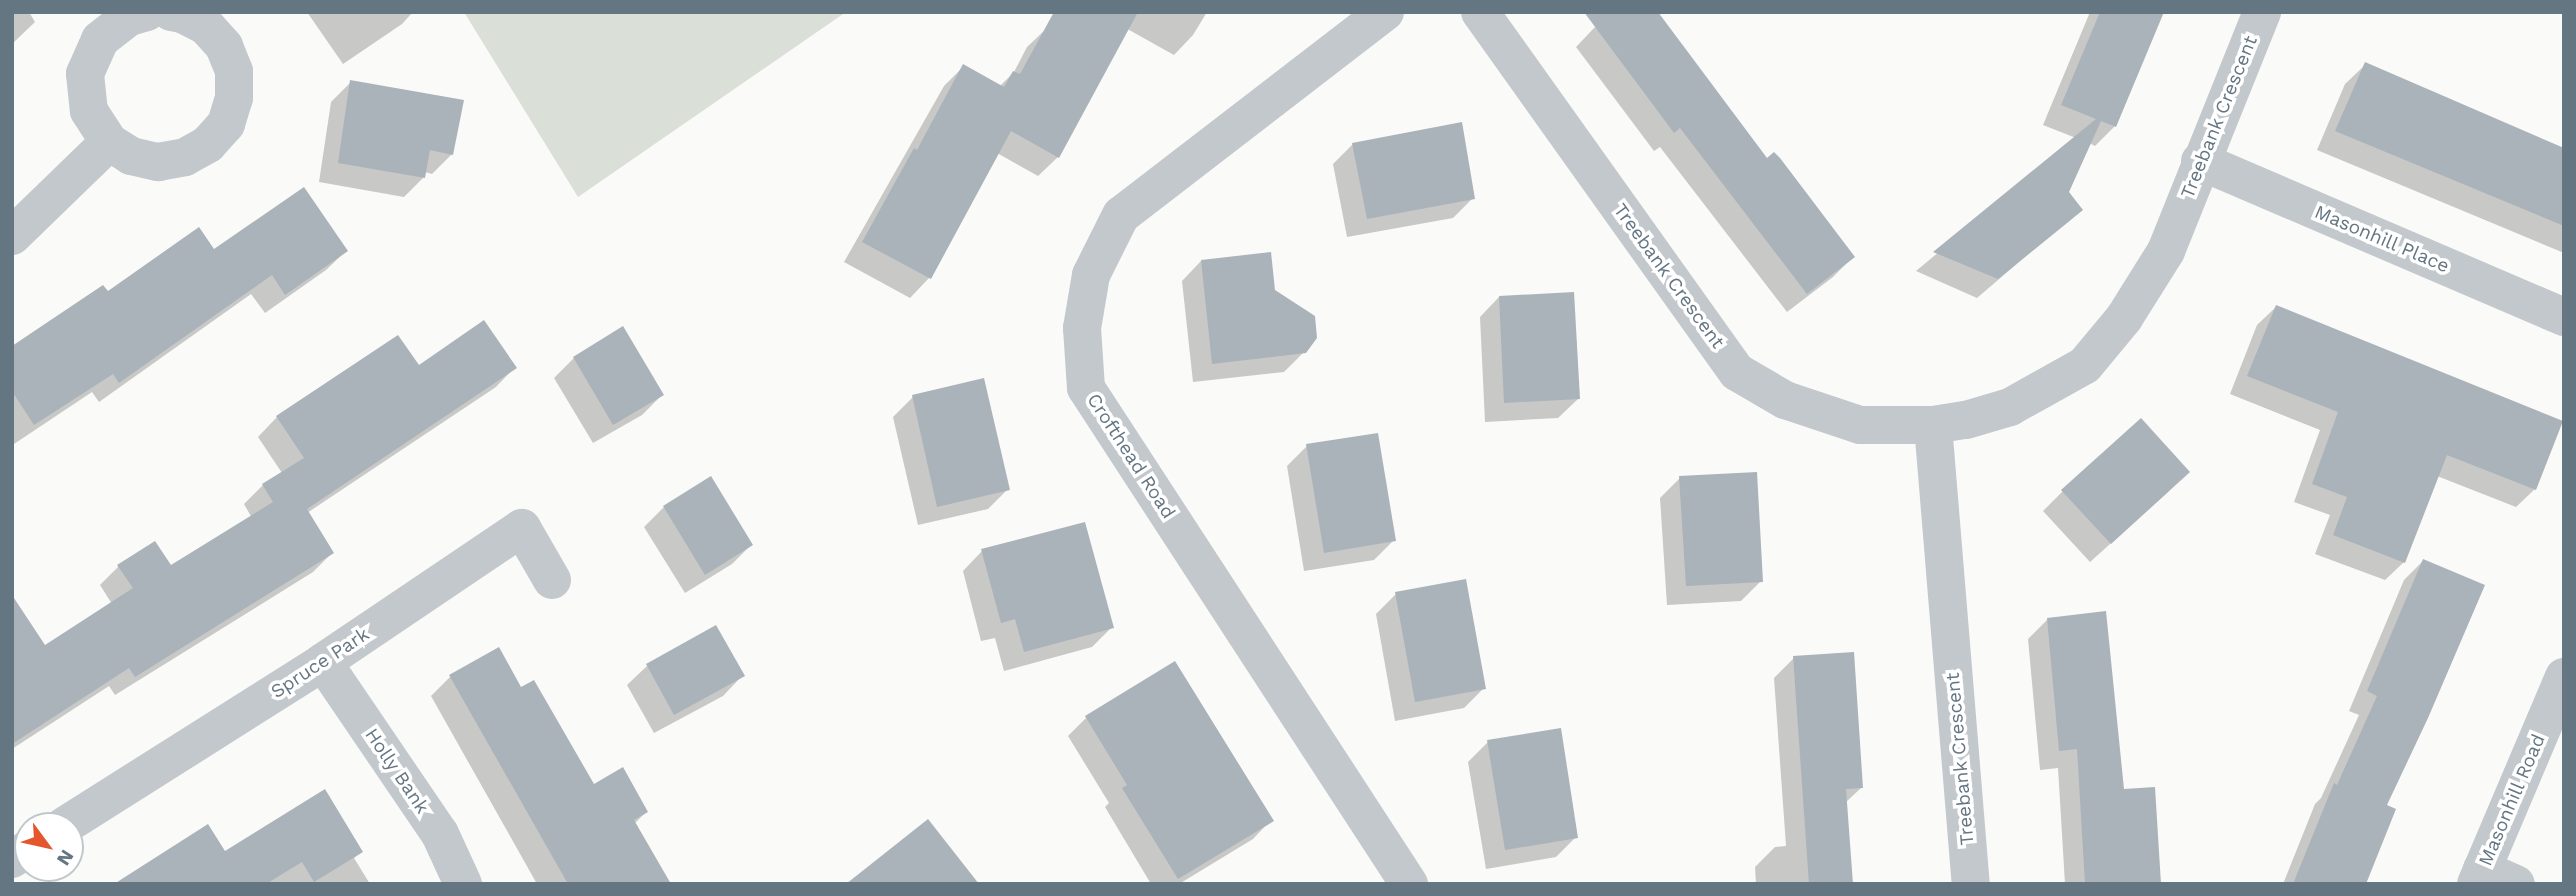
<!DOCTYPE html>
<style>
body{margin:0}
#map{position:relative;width:2576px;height:896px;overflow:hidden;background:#fafaf8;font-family:"Work Sans",sans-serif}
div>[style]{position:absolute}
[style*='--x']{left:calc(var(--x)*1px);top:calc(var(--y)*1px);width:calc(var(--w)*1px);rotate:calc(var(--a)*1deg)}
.green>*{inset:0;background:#dadfd7}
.shadow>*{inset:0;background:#0003}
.building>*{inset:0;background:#aab3b9}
.street>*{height:38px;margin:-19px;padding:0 19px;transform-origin:19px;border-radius:19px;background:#c3c8cc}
span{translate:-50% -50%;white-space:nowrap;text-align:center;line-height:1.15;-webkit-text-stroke:7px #fff;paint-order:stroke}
.street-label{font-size:19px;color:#657683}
.frame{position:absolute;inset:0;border:14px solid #657683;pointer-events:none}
.north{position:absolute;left:14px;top:812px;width:70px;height:70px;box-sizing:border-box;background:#fff;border:2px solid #c1c8cd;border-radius:50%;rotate:123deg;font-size:19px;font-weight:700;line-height:28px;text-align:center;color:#657683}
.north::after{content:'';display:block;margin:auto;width:24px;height:32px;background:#e4572e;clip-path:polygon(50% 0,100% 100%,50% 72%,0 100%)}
</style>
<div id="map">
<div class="green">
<i style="clip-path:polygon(464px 12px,846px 12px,578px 197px)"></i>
</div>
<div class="shadow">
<i style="clip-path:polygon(12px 12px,29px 12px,35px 22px,12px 44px)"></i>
<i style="clip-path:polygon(307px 12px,413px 12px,402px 24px,343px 64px)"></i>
<i style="clip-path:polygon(1118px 12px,1207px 12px,1193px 35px,1174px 55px,1113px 21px)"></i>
<i style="clip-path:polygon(2090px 12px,2162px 12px,2115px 126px,2095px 146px,2089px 143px,2067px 192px,2081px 209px,1977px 298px,1916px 271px,2076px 138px,2043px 125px)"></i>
<i style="clip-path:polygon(1595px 27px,1766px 160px,1853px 257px,1833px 277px,1787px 312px,1660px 147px,1654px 151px,1576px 47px)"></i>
<i style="clip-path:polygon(1047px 28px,1058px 157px,1038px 176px,997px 153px,929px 278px,910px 298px,844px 262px,944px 86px,964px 66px,1000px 86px,1014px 72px,1027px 47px)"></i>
<i style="clip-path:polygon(2365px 65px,2564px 150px,2564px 253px,2317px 150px,2345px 84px)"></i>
<i style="clip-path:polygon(351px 82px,452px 154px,432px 174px,425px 172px,424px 177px,404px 197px,319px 182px,331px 102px)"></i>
<i style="clip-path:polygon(1353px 144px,1473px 198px,1453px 218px,1347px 237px,1333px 164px)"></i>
<i style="clip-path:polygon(214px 251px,346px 251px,326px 270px,265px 313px,251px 294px,99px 402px,92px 392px,14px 444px,12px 347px,107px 294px)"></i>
<i style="clip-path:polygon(1201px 261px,1274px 291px,1304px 352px,1284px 372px,1193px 382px,1182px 281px)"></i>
<i style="clip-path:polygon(1499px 297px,1578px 399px,1558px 418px,1485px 422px,1480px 317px)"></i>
<i style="clip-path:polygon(2276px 307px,2535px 489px,2516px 507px,2437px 476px,2404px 562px,2385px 580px,2315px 554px,2330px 515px,2294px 502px,2320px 430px,2230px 394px,2257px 325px)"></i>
<i style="clip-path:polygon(574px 358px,662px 395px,642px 415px,593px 443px,554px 378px)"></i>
<i style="clip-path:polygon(515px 367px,496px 387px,307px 513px,332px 553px,313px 572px,115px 695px,109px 686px,12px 749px,12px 652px,44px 648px,112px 604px,100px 585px,119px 566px,170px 567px,252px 518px,244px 504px,263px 485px,282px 473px,258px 437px,277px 417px,419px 368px)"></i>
<i style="clip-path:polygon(913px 397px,1008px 489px,988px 509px,918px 525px,893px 417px)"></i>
<i style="clip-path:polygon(1307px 446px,1394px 540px,1374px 560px,1304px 571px,1287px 466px)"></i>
<i style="clip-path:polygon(1680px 478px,1761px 581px,1741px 601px,1667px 605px,1660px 498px)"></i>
<i style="clip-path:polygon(2063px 491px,2168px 492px,2090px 562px,2043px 511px)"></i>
<i style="clip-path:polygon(664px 507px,751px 545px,732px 564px,685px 593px,644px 527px)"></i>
<i style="clip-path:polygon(982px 551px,1112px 627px,1092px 647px,1004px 671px,995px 638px,981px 641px,963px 571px)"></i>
<i style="clip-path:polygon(2423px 561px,2384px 806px,2364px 884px,2283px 884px,2315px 804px,2321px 798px,2359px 715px,2349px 711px,2404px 580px)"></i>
<i style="clip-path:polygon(1396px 594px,1484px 688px,1464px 708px,1395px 721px,1376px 614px)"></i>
<i style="clip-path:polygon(2048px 619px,2122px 791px,2159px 884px,2065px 884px,2058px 768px,2040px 770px,2028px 639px)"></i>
<i style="clip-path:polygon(715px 628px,742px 676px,723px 696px,654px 733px,627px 685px,647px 666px)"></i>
<i style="clip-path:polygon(1794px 658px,1861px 788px,1845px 803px,1851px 884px,1756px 884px,1755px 867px,1775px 847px,1786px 846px,1774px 678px)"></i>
<i style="clip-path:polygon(451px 676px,520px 689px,593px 786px,646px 812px,634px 824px,669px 884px,537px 884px,431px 696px)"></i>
<i style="clip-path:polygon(1086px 718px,1271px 820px,1253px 839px,1179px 884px,1151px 884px,1105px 807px,1109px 803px,1068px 736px)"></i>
<i style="clip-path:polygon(1488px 742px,1576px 837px,1556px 857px,1486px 869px,1468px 762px)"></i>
<i style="clip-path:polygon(361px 851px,354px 858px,370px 884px,227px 884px,226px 856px)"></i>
</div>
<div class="building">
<i style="clip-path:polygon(1054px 12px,1138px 12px,1059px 158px,1011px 131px,931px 279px,862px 242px,914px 148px,917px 150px,963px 64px,1004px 87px,1013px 71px,1020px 74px)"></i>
<i style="clip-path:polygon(1584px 12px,1658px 12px,1767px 158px,1774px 152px,1780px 158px,1855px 257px,1807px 294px,1680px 128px,1674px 133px)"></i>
<i style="clip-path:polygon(2100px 12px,2164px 12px,2116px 127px,2101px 121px,2069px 192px,2083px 210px,1998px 279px,1933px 252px,2096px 119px,2061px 105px)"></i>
<i style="clip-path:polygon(2365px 62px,2564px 148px,2564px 226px,2335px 131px)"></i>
<i style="clip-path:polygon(350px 80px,464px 100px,453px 155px,430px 150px,425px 178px,338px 163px)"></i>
<i style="clip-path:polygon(1462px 122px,1475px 199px,1367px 219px,1352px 143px)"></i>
<i style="clip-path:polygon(304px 187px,348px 251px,285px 295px,272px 275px,119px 383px,113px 374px,34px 425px,12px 391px,12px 346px,103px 285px,108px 291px,199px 227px,214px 249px)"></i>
<i style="clip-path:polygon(1271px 252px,1275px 290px,1315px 316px,1317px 338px,1306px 353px,1212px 364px,1201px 260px)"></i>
<i style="clip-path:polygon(1574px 292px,1580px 399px,1504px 403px,1499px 296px)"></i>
<i style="clip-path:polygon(2276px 305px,2563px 421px,2536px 490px,2447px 455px,2405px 563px,2333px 535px,2347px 497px,2312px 484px,2338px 412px,2247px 376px)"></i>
<i style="clip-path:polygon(484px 320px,517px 368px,307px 509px,334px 553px,135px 677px,129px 668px,12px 744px,12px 595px,45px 645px,133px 588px,117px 565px,155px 541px,171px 565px,273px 502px,262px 484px,304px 458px,276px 416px,398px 335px,419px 365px)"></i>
<i style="clip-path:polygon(623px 326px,664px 395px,613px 425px,573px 357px)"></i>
<i style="clip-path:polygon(984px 378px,1010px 490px,937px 507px,912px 395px)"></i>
<i style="clip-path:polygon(2141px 418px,2190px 472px,2111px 544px,2061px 490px)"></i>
<i style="clip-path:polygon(1378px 433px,1396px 541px,1324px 553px,1306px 444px)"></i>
<i style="clip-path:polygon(1757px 472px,1763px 582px,1686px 586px,1679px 476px)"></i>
<i style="clip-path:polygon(711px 476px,753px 545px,705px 575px,663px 506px)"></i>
<i style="clip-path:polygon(1085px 522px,1114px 628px,1024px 652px,1015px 619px,1001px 623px,981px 549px)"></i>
<i style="clip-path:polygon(2423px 559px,2485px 585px,2428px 718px,2387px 805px,2396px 809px,2366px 884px,2293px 884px,2334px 783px,2337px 785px,2377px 696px,2367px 691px)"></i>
<i style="clip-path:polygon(1466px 579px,1486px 689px,1415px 702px,1395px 592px)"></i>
<i style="clip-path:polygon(2106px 611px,2124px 789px,2155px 787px,2161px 884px,2085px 884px,2077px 749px,2059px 751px,2047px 618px)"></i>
<i style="clip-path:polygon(716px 625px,745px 676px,674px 715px,646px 664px)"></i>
<i style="clip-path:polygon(499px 647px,521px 687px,534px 680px,594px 784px,623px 767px,648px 812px,634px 820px,671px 884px,568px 884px,449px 675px)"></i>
<i style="clip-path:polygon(1854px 652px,1863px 788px,1846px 789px,1853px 884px,1809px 884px,1793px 656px)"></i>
<i style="clip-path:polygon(1175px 661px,1274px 821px,1178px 879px,1122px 788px,1127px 785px,1085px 716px)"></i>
<i style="clip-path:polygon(1561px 728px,1578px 838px,1505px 850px,1487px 740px)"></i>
<i style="clip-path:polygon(325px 789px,363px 852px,314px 882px,302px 862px,266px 884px,114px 884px,208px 824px,225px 851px)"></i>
<i style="clip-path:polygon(928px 819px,979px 884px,846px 884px)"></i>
</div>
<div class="street">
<i style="--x:147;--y:12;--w:19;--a:164"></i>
<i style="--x:129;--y:17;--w:37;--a:142"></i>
<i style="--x:100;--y:40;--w:37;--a:114"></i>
<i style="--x:85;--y:74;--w:37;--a:84"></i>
<i style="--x:89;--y:111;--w:37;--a:57"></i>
<i style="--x:109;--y:142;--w:26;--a:32"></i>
<i style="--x:131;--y:156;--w:28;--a:13"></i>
<i style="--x:158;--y:162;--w:27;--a:-10"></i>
<i style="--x:185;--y:157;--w:26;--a:-29"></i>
<i style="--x:208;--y:144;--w:27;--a:-48"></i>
<i style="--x:226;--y:124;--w:27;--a:-73"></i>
<i style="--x:234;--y:98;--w:27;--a:-90"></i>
<i style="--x:234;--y:71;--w:27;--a:-112"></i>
<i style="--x:224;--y:46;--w:27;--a:-132"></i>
<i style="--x:206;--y:26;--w:27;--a:-153"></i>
<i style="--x:182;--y:14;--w:11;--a:-170"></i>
<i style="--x:1385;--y:12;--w:333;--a:142.4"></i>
<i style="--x:1121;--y:215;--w:67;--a:116.6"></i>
<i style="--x:1091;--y:275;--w:54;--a:99.6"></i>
<i style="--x:1082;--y:328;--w:60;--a:86.2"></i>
<i style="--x:1086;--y:388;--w:592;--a:56.93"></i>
<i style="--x:1480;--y:12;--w:442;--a:54.5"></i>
<i style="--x:1737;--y:372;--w:56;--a:30.3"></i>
<i style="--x:1785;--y:400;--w:79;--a:18.4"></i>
<i style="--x:1860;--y:425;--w:73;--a:0"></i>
<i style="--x:1933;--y:425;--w:33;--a:-9"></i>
<i style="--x:1966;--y:420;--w:46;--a:-16.5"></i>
<i style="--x:2010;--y:407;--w:86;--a:-29.2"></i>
<i style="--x:2085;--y:365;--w:61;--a:-50.3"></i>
<i style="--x:2124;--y:318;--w:79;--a:-57.9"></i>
<i style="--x:2166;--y:251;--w:258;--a:-68.1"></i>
<i style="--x:2200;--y:161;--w:396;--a:23.2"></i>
<i style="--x:12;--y:236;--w:135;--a:-44.1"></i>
<i style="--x:1933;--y:425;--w:461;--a:85.3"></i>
<i style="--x:323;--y:662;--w:208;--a:55.8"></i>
<i style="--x:440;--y:834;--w:55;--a:65.3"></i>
<i style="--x:64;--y:826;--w:307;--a:-32.3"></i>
<i style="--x:323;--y:662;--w:240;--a:-34"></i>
<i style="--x:522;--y:528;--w:60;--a:60"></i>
<i style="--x:12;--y:859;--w:19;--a:-32"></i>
<i style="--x:2482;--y:869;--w:37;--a:24"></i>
<i style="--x:2476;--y:884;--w:225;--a:-67"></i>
</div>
<div class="street-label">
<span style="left:2219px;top:117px;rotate:-68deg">Treebank Crescent</span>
<span style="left:2382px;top:239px;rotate:23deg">Masonhill Place</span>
<span style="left:1669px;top:276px;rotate:54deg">Treebank Crescent</span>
<span style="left:1131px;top:456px;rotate:57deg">Crofthead Road</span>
<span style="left:320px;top:663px;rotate:-33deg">Spruce Park</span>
<span style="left:1960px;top:759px;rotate:-95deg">Treebank Crescent</span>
<span style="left:397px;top:771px;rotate:56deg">Holly Bank</span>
<span style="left:2512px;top:800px;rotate:-67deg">Masonhill Road</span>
</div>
<div class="frame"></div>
<div class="north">N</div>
</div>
